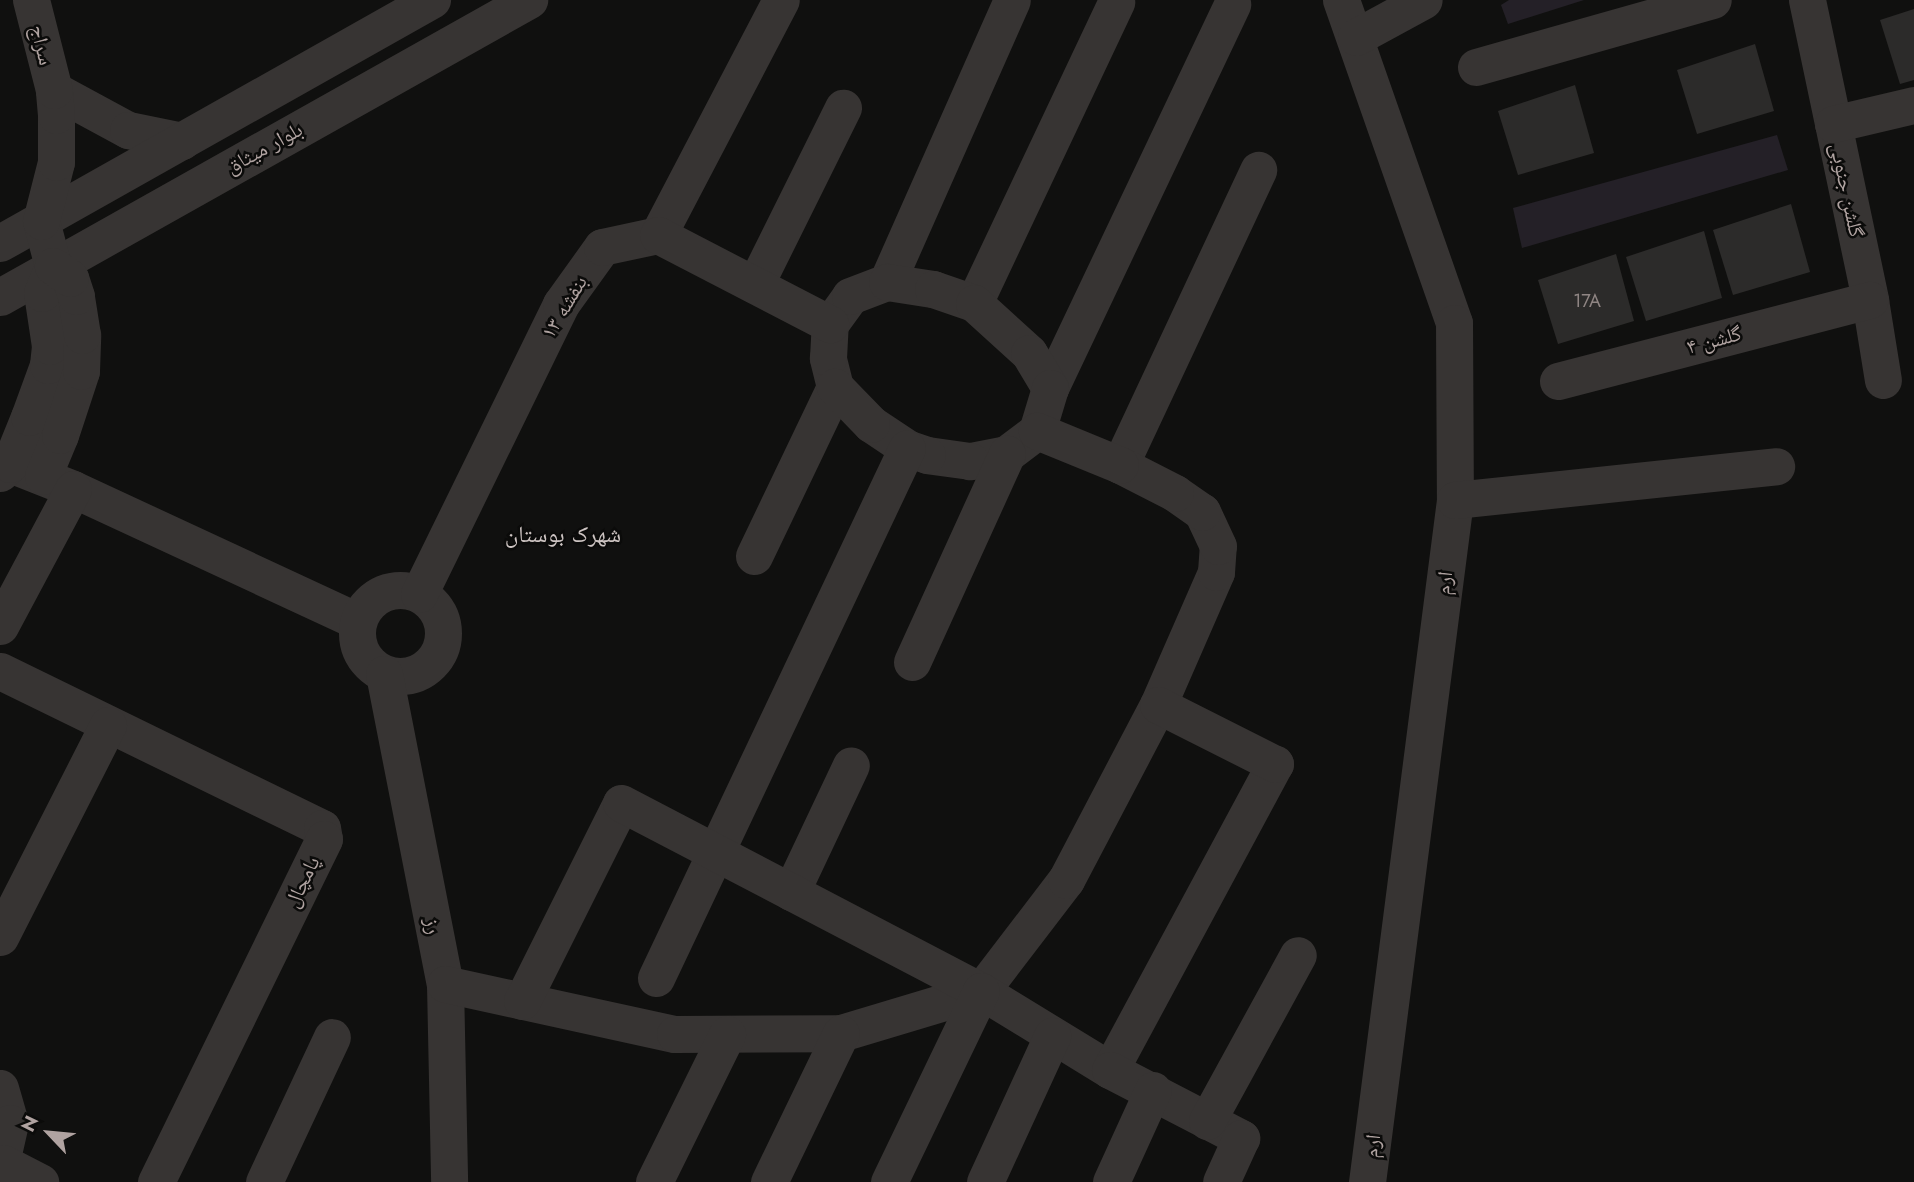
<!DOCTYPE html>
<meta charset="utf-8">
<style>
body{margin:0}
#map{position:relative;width:1914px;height:1182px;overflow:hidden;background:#10100f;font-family:Jost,"Noto Naskh Arabic",sans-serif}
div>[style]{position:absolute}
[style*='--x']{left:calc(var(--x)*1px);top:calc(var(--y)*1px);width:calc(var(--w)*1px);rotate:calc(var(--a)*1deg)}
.green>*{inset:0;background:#242027}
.building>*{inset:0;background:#2c2b2a}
.minor>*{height:37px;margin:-18.5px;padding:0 18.5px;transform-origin:18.5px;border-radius:18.5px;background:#373433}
.minor>.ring{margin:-18.5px;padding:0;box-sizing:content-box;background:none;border:37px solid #373433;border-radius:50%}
span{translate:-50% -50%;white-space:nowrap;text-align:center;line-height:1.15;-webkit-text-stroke:5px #0b0b0a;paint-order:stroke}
.number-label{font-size:18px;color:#8f8583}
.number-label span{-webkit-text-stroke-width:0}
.street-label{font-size:21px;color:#b0a3a1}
.neighbourhood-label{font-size:23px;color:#cdc4c2}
.north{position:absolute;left:14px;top:1098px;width:70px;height:70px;-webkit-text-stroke:5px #0b0b0a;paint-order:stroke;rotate:296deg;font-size:19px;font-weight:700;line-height:28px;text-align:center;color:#b0a3a1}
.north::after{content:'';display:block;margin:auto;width:24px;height:32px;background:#b0a3a1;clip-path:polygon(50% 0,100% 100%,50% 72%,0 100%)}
</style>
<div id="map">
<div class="green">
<i style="clip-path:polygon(1509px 0,1584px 0,1508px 24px,1501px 5px)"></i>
<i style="clip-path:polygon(1777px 135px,1788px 170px,1522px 248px,1513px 208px)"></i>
</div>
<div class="building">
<i style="clip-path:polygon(1914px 9px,1914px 80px,1900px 84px,1880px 20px)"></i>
<i style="clip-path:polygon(1755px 44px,1774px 111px,1697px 134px,1677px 70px)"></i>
<i style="clip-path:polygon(1575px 85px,1594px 153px,1518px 175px,1498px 111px)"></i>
<i style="clip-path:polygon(1791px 204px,1810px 272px,1733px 295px,1713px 230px)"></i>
<i style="clip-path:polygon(1704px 231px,1722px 298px,1646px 321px,1626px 257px)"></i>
<i style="clip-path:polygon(1616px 254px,1634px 321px,1558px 344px,1538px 280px)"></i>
</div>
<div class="minor">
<i style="--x:1341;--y:0;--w:342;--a:70.7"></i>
<i style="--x:1454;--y:323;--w:177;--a:89.7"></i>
<i style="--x:1455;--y:500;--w:688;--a:97.35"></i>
<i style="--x:1807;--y:0;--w:307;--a:78.1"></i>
<i style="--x:1870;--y:300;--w:81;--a:80.8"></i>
<i style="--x:1356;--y:37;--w:77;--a:-28.6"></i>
<i style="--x:1476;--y:67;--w:246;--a:-15.8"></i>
<i style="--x:54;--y:90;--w:84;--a:28.4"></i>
<i style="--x:128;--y:130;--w:55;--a:11.5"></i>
<i style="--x:1833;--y:124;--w:83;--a:-13.2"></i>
<i style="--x:658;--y:235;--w:265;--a:-62.4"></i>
<i style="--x:0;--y:243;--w:496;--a:-29.4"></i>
<i style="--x:887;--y:282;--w:308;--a:-66.1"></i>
<i style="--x:755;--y:285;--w:198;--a:-63.6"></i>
<i style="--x:0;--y:297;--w:607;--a:-29.31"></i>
<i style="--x:974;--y:303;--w:333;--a:-64.7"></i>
<i style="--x:1558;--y:381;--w:322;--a:-14.6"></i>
<i style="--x:1050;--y:388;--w:425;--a:-64.6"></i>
<i style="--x:10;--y:464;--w:68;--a:21.6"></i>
<i style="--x:73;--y:489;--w:314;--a:24.9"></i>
<i style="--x:1120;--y:465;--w:326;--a:-64.9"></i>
<i style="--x:0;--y:473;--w:13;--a:-42"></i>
<i style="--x:10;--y:464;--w:51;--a:-68"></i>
<i style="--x:29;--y:417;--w:55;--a:-69.9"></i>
<i style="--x:48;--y:365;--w:19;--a:-84"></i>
<i style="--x:50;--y:346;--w:54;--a:-98.6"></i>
<i style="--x:42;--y:293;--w:29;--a:-68"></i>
<i style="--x:53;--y:266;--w:47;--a:-104.9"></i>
<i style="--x:41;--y:221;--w:61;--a:-75.7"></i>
<i style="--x:56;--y:162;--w:47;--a:-90"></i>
<i style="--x:56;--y:115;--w:25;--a:-95"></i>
<i style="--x:54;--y:90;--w:93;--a:-104.3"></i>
<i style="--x:43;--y:476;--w:44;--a:-67.5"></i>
<i style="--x:60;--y:435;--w:67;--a:-71.8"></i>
<i style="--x:81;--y:371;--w:36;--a:-88"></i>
<i style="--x:82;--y:335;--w:39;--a:-99"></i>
<i style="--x:76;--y:296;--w:19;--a:-108"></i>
<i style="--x:70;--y:278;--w:21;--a:-145"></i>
<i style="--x:1455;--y:500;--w:323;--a:-6"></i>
<i style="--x:754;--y:556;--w:187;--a:-64.4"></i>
<i style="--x:835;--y:387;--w:30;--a:-104"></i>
<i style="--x:828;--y:358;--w:34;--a:-87"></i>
<i style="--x:830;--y:324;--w:34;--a:-54"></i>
<i style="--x:850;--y:296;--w:40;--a:-21"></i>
<i style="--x:887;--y:282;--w:47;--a:8.7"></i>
<i style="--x:933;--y:289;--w:43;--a:18.9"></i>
<i style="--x:974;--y:303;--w:74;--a:42.3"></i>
<i style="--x:1029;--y:353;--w:41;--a:59"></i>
<i style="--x:1050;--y:388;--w:45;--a:106.8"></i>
<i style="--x:1037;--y:431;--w:38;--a:143"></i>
<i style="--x:1007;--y:454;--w:38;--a:169"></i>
<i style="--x:970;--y:461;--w:43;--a:-172.1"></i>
<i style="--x:927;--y:455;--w:21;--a:-161"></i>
<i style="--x:907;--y:448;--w:43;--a:-146.3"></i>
<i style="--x:871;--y:424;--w:52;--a:-134.2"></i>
<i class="ring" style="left:357px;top:590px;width:49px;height:49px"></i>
<i style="--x:419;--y:594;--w:323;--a:-63.9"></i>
<i style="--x:561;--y:304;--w:70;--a:-54.3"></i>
<i style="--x:602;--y:247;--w:57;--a:-12.1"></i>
<i style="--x:658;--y:235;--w:194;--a:27.4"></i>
<i style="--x:0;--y:626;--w:155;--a:-61.9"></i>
<i style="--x:912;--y:662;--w:229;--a:-65.5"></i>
<i style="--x:0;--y:671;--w:358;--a:26"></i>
<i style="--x:322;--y:828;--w:11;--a:80"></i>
<i style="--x:324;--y:839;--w:382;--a:116.1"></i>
<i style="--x:384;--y:674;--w:316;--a:78.9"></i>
<i style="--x:445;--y:984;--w:198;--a:88.8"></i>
<i style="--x:791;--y:892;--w:140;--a:-64.7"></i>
<i style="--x:0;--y:937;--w:238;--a:-63"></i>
<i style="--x:656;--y:978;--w:586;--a:-64.66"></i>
<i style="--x:445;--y:984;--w:235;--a:12.3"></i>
<i style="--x:675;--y:1034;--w:166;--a:-0.3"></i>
<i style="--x:841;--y:1033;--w:146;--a:-16.7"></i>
<i style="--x:981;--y:991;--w:140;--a:-52.6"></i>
<i style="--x:1066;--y:880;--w:198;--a:-62.3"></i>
<i style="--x:1158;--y:705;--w:145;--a:-66.4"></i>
<i style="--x:1216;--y:572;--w:26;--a:-86"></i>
<i style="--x:1218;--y:546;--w:38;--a:-115"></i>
<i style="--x:1202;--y:512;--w:33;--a:-145"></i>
<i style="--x:1175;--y:493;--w:62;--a:-153"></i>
<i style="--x:1120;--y:465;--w:90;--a:-157.7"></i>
<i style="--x:522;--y:1001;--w:221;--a:-63.4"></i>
<i style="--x:621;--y:803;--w:406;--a:27.6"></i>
<i style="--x:981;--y:991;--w:151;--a:31.5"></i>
<i style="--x:1110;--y:1070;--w:348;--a:-61.7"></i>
<i style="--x:1275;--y:764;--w:131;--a:-153.2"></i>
<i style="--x:1110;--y:1070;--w:148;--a:27.4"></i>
<i style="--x:1241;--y:1138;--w:48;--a:114.4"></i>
<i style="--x:0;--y:1088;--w:36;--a:74"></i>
<i style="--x:10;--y:1123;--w:45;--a:102.8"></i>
<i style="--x:1207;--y:1121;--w:189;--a:-61.3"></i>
<i style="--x:3;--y:1163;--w:42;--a:27.2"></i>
<i style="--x:264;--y:1182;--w:160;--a:-64.9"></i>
<i style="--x:654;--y:1182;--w:165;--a:-63.7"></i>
<i style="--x:769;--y:1182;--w:165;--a:-64.2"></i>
<i style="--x:889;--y:1182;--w:212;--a:-64.3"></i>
<i style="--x:985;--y:1182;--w:161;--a:-65.3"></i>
<i style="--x:1111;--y:1182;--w:101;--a:-65.5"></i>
</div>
<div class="number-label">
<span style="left:1587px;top:301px">17A</span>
</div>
<div class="street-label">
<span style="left:42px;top:45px;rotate:76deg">سراج</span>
<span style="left:264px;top:148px;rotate:-29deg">بلوار میثاق</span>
<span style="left:1847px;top:190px;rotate:78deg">گلشن جنوبی</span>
<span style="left:564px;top:307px;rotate:-59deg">بنفشه ۱۳</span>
<span style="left:1714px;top:340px;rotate:-15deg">گلشن ۴</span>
<span style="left:1444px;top:583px;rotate:-83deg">ارم</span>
<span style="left:302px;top:882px;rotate:-64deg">پامچال</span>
<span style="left:433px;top:926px;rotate:79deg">رز</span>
<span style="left:1372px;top:1146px;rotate:-83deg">ارم</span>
</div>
<div class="neighbourhood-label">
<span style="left:563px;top:534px">شهرک بوستان</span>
</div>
<div class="north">N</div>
</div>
